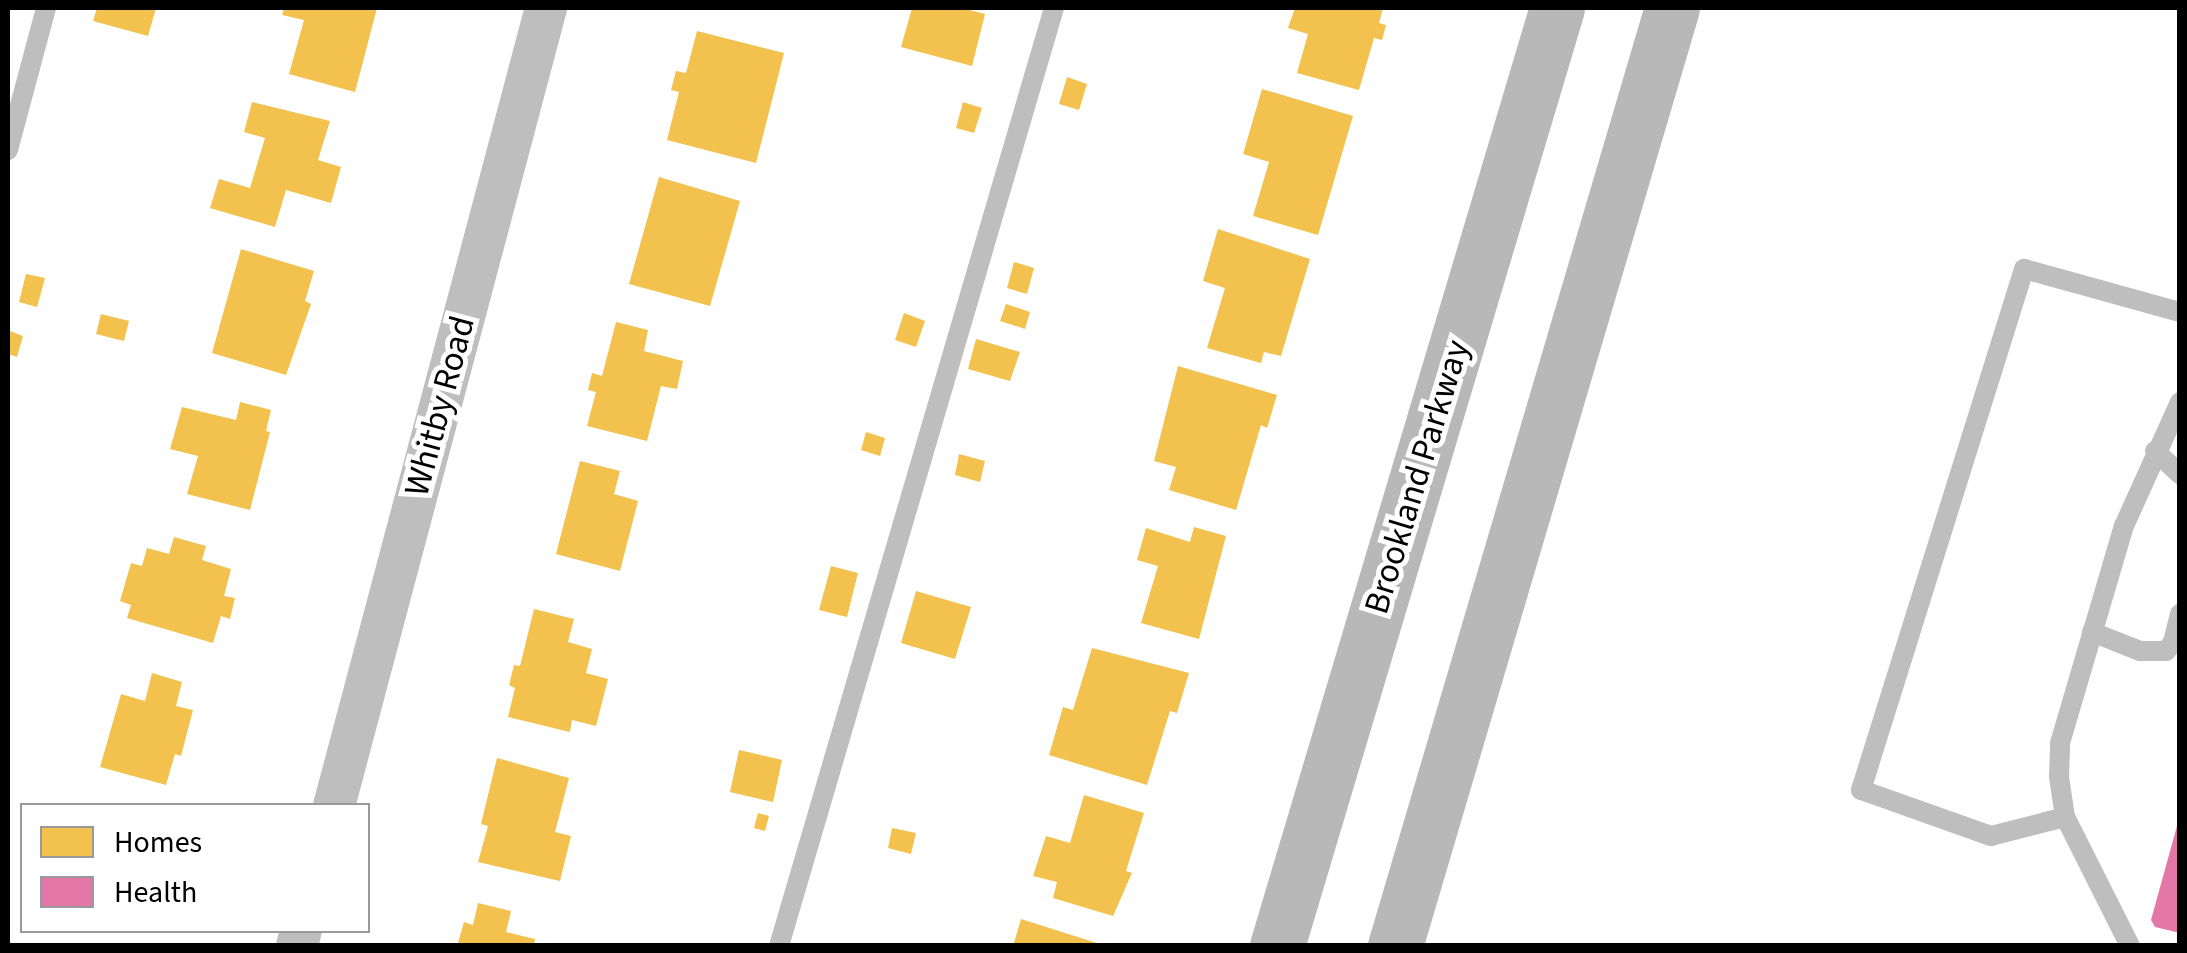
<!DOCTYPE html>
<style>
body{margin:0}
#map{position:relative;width:2187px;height:953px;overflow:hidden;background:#fff;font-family:"Source Sans 3",sans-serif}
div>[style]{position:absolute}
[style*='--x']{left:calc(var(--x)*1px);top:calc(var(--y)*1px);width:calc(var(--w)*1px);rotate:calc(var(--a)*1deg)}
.homes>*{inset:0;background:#f2c14e}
.health>*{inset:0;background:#e377a8}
.service>*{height:20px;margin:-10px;padding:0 10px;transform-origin:10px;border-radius:10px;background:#bebebe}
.minor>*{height:42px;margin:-21px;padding:0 21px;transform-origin:21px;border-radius:21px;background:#bebebe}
.secondary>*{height:55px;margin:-27.5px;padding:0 27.5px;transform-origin:27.5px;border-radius:27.5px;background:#b8b8b8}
span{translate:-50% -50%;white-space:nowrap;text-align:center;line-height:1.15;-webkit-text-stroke:10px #fff;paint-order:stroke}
.street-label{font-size:35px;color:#000}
.frame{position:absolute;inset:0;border:10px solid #000;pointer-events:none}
.legend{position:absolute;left:20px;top:803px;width:350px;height:130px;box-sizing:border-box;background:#fff;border:2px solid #999;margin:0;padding:12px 18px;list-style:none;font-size:30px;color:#000}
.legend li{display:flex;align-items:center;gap:20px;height:50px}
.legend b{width:50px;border:2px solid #999}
</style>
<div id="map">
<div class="homes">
<i style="clip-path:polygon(97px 8px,156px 8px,148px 36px,93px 21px)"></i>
<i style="clip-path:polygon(284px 8px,377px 8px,355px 92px,289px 74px,304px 20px,282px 15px)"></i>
<i style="clip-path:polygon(912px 8px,962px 8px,985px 14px,972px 66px,901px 47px)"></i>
<i style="clip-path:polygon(1295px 8px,1383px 8px,1379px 23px,1386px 25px,1382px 40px,1374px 38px,1359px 90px,1297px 73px,1308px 34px,1288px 28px)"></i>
<i style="clip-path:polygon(697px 31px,784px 53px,756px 163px,667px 140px,679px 92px,671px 90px,676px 71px,686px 73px)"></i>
<i style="clip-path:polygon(1067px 77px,1087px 84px,1079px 110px,1059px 104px)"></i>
<i style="clip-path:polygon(1262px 89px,1353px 116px,1318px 235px,1253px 216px,1269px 162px,1243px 154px)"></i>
<i style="clip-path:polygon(252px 102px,330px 121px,318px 160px,341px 167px,331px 203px,286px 190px,275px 227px,210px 208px,219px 179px,250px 188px,265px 138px,244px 132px)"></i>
<i style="clip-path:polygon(963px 102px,982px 108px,974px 133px,956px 128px)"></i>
<i style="clip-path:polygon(659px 177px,740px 201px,710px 306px,629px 284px)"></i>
<i style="clip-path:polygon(1218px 229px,1310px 259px,1281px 356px,1264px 352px,1261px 363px,1207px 348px,1225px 288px,1203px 281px)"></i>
<i style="clip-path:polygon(241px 249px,314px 271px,305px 301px,311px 304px,286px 375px,212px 353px)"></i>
<i style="clip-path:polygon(1014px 262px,1034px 268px,1027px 294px,1007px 288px)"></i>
<i style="clip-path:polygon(26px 274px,45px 278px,37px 307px,19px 302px)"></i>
<i style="clip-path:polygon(1006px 304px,1030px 312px,1025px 329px,1000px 321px)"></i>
<i style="clip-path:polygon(904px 313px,925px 321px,916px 347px,895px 340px)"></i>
<i style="clip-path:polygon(101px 314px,129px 321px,124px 341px,96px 334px)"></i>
<i style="clip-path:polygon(616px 322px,648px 330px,644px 351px,683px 361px,677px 389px,661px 386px,647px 441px,587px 426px,596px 392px,588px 390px,592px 373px,602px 376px)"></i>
<i style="clip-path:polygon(10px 331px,23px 336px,17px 357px,8px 354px)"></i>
<i style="clip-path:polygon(976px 339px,1020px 352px,1010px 381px,968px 369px)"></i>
<i style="clip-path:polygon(1178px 366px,1277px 395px,1267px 428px,1261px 425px,1236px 510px,1169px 490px,1176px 467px,1154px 461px)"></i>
<i style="clip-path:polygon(240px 402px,271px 410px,266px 431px,270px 432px,250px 510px,187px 494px,198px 456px,170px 449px,182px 407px,236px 420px)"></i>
<i style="clip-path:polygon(866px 432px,885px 438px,880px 456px,861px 450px)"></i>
<i style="clip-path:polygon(959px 454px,985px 461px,980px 482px,955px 475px)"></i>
<i style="clip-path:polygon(580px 461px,620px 471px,614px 494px,638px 501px,620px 571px,556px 554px)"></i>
<i style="clip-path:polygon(1194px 527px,1226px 536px,1199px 639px,1141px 623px,1158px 566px,1137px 560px,1146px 528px,1190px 542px)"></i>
<i style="clip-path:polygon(174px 537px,206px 546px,202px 560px,231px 569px,224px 596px,235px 598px,230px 619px,221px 616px,213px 643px,127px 618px,131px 605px,120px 601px,131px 563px,142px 566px,147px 548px,169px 554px)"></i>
<i style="clip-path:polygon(831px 566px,858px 573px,847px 617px,819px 610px)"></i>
<i style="clip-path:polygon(916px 591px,971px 607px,955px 659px,901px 643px)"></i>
<i style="clip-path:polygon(534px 609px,574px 619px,568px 642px,592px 649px,586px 673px,608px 679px,596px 726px,572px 720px,570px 732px,508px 717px,515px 688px,509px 685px,514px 665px,520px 666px)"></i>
<i style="clip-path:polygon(1092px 648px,1189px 673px,1177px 713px,1170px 711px,1147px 785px,1049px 755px,1063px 707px,1073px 710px)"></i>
<i style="clip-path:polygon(152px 673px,182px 682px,176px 706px,193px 710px,181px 756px,175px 754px,166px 785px,100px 767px,121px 694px,145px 701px)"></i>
<i style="clip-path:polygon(739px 750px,782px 760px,773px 802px,730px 792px)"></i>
<i style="clip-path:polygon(497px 758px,569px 778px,555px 832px,571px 836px,560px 881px,478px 862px,488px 826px,481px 824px)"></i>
<i style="clip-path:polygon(1084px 795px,1144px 813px,1126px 871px,1132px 873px,1113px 916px,1053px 898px,1057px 882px,1033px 876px,1046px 836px,1070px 843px)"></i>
<i style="clip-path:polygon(758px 813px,769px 816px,765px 831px,754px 828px)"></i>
<i style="clip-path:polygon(892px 828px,916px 833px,911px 854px,888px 848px)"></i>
<i style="clip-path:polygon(478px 903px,511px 911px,506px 932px,535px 939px,534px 946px,457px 946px,464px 922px,473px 925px)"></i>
<i style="clip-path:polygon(1021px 919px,1103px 945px,1103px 946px,1013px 946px)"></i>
</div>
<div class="health">
<i style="clip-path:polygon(2180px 815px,2180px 933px,2155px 927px,2151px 920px)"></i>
</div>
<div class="service">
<i style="--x:8;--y:150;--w:147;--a:-75"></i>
<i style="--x:2155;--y:451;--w:34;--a:43"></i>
<i style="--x:2092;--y:632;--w:52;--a:21.6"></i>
<i style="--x:2140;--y:651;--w:26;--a:0"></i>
<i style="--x:2166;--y:651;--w:11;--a:-52"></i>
<i style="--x:2173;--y:642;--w:29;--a:-76"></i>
<i style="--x:2065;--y:817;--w:76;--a:165.6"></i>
<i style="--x:1991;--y:836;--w:138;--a:-160.5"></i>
<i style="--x:1861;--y:790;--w:546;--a:-72.63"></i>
<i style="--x:2024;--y:269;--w:162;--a:15.4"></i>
<i style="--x:779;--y:946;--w:977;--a:-73.66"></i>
<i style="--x:2130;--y:946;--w:144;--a:-116.7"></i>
<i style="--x:2065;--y:817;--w:40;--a:-98.5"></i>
<i style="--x:2059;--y:777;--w:34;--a:-88"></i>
<i style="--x:2060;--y:743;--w:226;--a:-73.6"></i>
<i style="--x:2124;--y:526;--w:136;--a:-65.7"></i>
</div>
<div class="minor">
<i style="--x:334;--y:806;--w:826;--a:-75.12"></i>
<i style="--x:297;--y:946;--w:16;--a:-76"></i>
</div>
<div class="secondary">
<i style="--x:1277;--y:946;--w:979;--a:-73.38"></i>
<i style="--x:1395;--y:946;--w:978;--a:-73.55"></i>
</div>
<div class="street-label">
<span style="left:440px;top:406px;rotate:-75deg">Whitby Road</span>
<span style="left:1417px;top:477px;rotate:-73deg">Brookland Parkway</span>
</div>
<div class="frame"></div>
<ul class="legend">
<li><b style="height:28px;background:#f2c14e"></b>Homes</li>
<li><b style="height:28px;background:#e377a8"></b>Health</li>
</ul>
</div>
